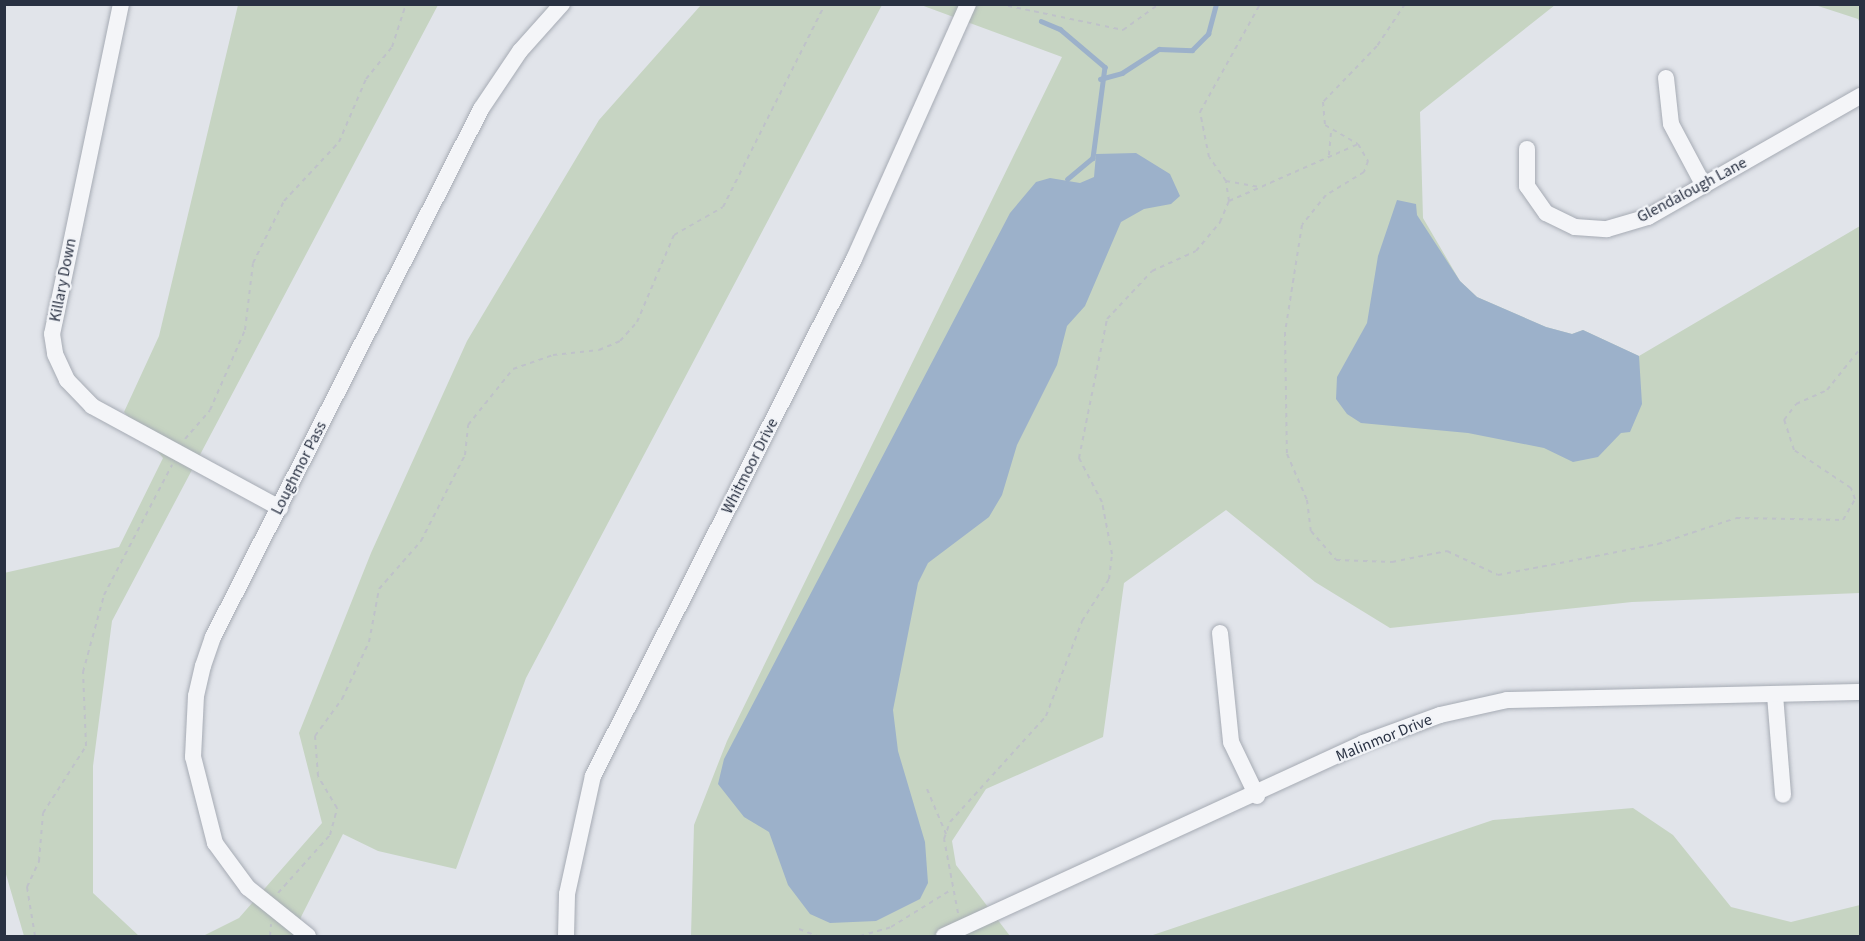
<!DOCTYPE html>
<style>
body{margin:0}
#map{position:relative;width:1865px;height:941px;overflow:hidden;background:#e1e4ea;font-family:"Source Sans 3",sans-serif}
div>[style]{position:absolute}
[style*='--x']{left:calc(var(--x)*1px);top:calc(var(--y)*1px);width:calc(var(--w)*1px);rotate:calc(var(--a)*1deg)}
.green>*{inset:0;background:#c6d4c2}
.water>*{inset:0;background:#9cb1ca}
.stream>*{height:4.5px;margin:-2.25px;padding:0 2.25px;transform-origin:2.25px;border-radius:2.25px;background:#9cb1ca}
.path>*{height:2px;margin-top:-1px;transform-origin:0;background:repeating-linear-gradient(90deg,#bfc2c9 0 4.5px,transparent 0 9px)}
.roads{filter:drop-shadow(0 0 2px #a6abb4) drop-shadow(0 0 2px #a6abb4)}
.minor>*{height:16px;margin:-8px;padding:0 8px;transform-origin:8px;border-radius:8px;background:#f4f5f8}
span{translate:-50% -50%;white-space:nowrap;text-align:center;line-height:1.15;-webkit-text-stroke:4.5px #f1f3f7;paint-order:stroke}
.street-label{font-size:16px;color:#293142}
.frame{position:absolute;inset:0;border:6px solid #293142;pointer-events:none}
</style>
<div id="map">
<div class="green">
<i style="clip-path:polygon(238px 5px,438px 5px,112px 621px,93px 766px,93px 893px,139px 936px,24px 936px,5px 871px,4px 573px,119px 547px,163px 458px,124px 412px,159px 336px)"></i>
<i style="clip-path:polygon(701px 5px,882px 5px,526px 678px,456px 869px,378px 851px,343px 834px,301px 917px,299px 936px,203px 936px,239px 918px,322px 823px,299px 733px,371px 553px,467px 341px,599px 120px)"></i>
<i style="clip-path:polygon(921px 5px,1555px 5px,1420px 112px,1423px 218px,1460px 281px,1477px 297px,1546px 327px,1572px 334px,1583px 330px,1639px 356px,1860px 226px,1860px 593px,1632px 602px,1390px 628px,1315px 582px,1226px 510px,1124px 583px,1103px 737px,986px 789px,952px 841px,956px 865px,1010px 936px,691px 936px,694px 825px,727px 741px,1062px 57px)"></i>
<i style="clip-path:polygon(1815px 5px,1860px 5px,1860px 23px,1858px 19px)"></i>
<i style="clip-path:polygon(1633px 808px,1673px 835px,1731px 907px,1791px 922px,1860px 905px,1860px 936px,1150px 936px,1493px 820px)"></i>
</div>
<div class="water">
<i style="clip-path:polygon(1136px 153px,1170px 174px,1180px 196px,1171px 204px,1144px 209px,1121px 222px,1085px 306px,1067px 326px,1057px 365px,1017px 445px,1002px 495px,989px 517px,928px 563px,918px 583px,893px 710px,898px 751px,925px 842px,928px 883px,920px 899px,876px 921px,830px 923px,810px 914px,788px 885px,769px 832px,744px 817px,718px 784px,724px 759px,1010px 213px,1036px 182px,1050px 178px,1080px 183px,1094px 177px,1096px 154px)"></i>
<i style="clip-path:polygon(1397px 200px,1416px 204px,1417px 215px,1460px 281px,1477px 297px,1546px 327px,1572px 334px,1583px 330px,1639px 356px,1642px 404px,1630px 432px,1621px 433px,1598px 457px,1573px 462px,1544px 448px,1468px 433px,1361px 423px,1347px 414px,1336px 399px,1337px 377px,1367px 323px,1378px 256px)"></i>
</div>
<div class="stream">
<i style="--x:1041;--y:21;--w:21;--a:23"></i>
<i style="--x:1060;--y:29;--w:59;--a:40.2"></i>
<i style="--x:1105;--y:67;--w:92;--a:97.5"></i>
<i style="--x:1093;--y:158;--w:33;--a:140"></i>
<i style="--x:1100;--y:79;--w:23;--a:-15"></i>
<i style="--x:1122;--y:73;--w:44;--a:-33"></i>
<i style="--x:1159;--y:49;--w:33;--a:2"></i>
<i style="--x:1192;--y:50;--w:23;--a:-45"></i>
<i style="--x:1208;--y:34;--w:31;--a:-75"></i>
</div>
<div class="path">
<i style="--x:999;--y:4;--w:127;--a:11.8"></i>
<i style="--x:1123;--y:30;--w:44;--a:-35.8"></i>
<i style="--x:1405;--y:4;--w:50;--a:123.7"></i>
<i style="--x:1377;--y:46;--w:78;--a:134"></i>
<i style="--x:1323;--y:102;--w:23;--a:85"></i>
<i style="--x:1325;--y:125;--w:38;--a:30"></i>
<i style="--x:1358;--y:144;--w:20;--a:60"></i>
<i style="--x:1368;--y:161;--w:12;--a:110"></i>
<i style="--x:1364;--y:172;--w:44;--a:148.8"></i>
<i style="--x:1326;--y:195;--w:38;--a:129"></i>
<i style="--x:1302;--y:225;--w:108;--a:99"></i>
<i style="--x:1285;--y:332;--w:122;--a:89.1"></i>
<i style="--x:1287;--y:454;--w:50;--a:66.5"></i>
<i style="--x:1307;--y:500;--w:31;--a:83"></i>
<i style="--x:1311;--y:531;--w:38;--a:49"></i>
<i style="--x:1336;--y:560;--w:56;--a:2"></i>
<i style="--x:1392;--y:562;--w:56;--a:-11.3"></i>
<i style="--x:1447;--y:551;--w:56;--a:25.2"></i>
<i style="--x:1498;--y:575;--w:163;--a:-11"></i>
<i style="--x:1658;--y:544;--w:82;--a:-18.4"></i>
<i style="--x:1736;--y:518;--w:107;--a:1.1"></i>
<i style="--x:1843;--y:520;--w:24;--a:-60"></i>
<i style="--x:1855;--y:499;--w:12;--a:-110"></i>
<i style="--x:1851;--y:488;--w:69;--a:-146.3"></i>
<i style="--x:1794;--y:450;--w:32;--a:-108"></i>
<i style="--x:1784;--y:420;--w:20;--a:-53"></i>
<i style="--x:1796;--y:404;--w:34;--a:-24"></i>
<i style="--x:1827;--y:390;--w:53;--a:-51.2"></i>
<i style="--x:1329;--y:155;--w:24;--a:-85"></i>
<i style="--x:1226;--y:181;--w:34;--a:10"></i>
<i style="--x:1229;--y:201;--w:141;--a:-23.8"></i>
<i style="--x:185;--y:439;--w:38;--a:-49"></i>
<i style="--x:210;--y:410;--w:87;--a:-66.4"></i>
<i style="--x:245;--y:330;--w:67;--a:-83.2"></i>
<i style="--x:253;--y:263;--w:69;--a:-63.4"></i>
<i style="--x:284;--y:201;--w:81;--a:-47"></i>
<i style="--x:339;--y:142;--w:69;--a:-66.8"></i>
<i style="--x:366;--y:79;--w:41;--a:-50.9"></i>
<i style="--x:392;--y:47;--w:45;--a:-72"></i>
<i style="--x:927;--y:789;--w:49;--a:67.1"></i>
<i style="--x:278;--y:893;--w:78;--a:-48.1"></i>
<i style="--x:330;--y:835;--w:28;--a:-75"></i>
<i style="--x:337;--y:808;--w:37;--a:-121"></i>
<i style="--x:318;--y:776;--w:40;--a:-94.3"></i>
<i style="--x:315;--y:736;--w:46;--a:-53.9"></i>
<i style="--x:342;--y:699;--w:63;--a:-64.7"></i>
<i style="--x:369;--y:642;--w:54;--a:-79.3"></i>
<i style="--x:379;--y:589;--w:64;--a:-48.8"></i>
<i style="--x:421;--y:541;--w:97;--a:-62.9"></i>
<i style="--x:465;--y:455;--w:30;--a:-84"></i>
<i style="--x:468;--y:425;--w:72;--a:-51.2"></i>
<i style="--x:513;--y:369;--w:42;--a:-19.3"></i>
<i style="--x:553;--y:355;--w:46;--a:-6.2"></i>
<i style="--x:599;--y:350;--w:23;--a:-23"></i>
<i style="--x:620;--y:341;--w:25;--a:-48"></i>
<i style="--x:637;--y:322;--w:95;--a:-67"></i>
<i style="--x:674;--y:235;--w:56;--a:-29.7"></i>
<i style="--x:723;--y:207;--w:227;--a:-63.3"></i>
<i style="--x:958;--y:913;--w:75;--a:-100.7"></i>
<i style="--x:944;--y:839;--w:18;--a:-71"></i>
<i style="--x:950;--y:822;--w:143;--a:-47.8"></i>
<i style="--x:1046;--y:716;--w:102;--a:-69.2"></i>
<i style="--x:1082;--y:621;--w:50;--a:-57.3"></i>
<i style="--x:1109;--y:579;--w:25;--a:-83"></i>
<i style="--x:1112;--y:554;--w:53;--a:-100.9"></i>
<i style="--x:1102;--y:502;--w:50;--a:-117.6"></i>
<i style="--x:1079;--y:458;--w:142;--a:-78.6"></i>
<i style="--x:1107;--y:319;--w:66;--a:-46.8"></i>
<i style="--x:1152;--y:271;--w:48;--a:-24.4"></i>
<i style="--x:1196;--y:251;--w:38;--a:-50"></i>
<i style="--x:1220;--y:222;--w:23;--a:-67"></i>
<i style="--x:1229;--y:201;--w:20;--a:-99"></i>
<i style="--x:1226;--y:181;--w:29;--a:-125"></i>
<i style="--x:1209;--y:157;--w:46;--a:-101.3"></i>
<i style="--x:1200;--y:112;--w:124;--a:-60.9"></i>
<i style="--x:799;--y:929;--w:19;--a:21"></i>
<i style="--x:35;--y:936;--w:50;--a:-99.3"></i>
<i style="--x:27;--y:887;--w:29;--a:-65"></i>
<i style="--x:39;--y:861;--w:48;--a:-85.2"></i>
<i style="--x:43;--y:813;--w:80;--a:-57.3"></i>
<i style="--x:86;--y:746;--w:74;--a:-92.3"></i>
<i style="--x:83;--y:672;--w:80;--a:-74.7"></i>
<i style="--x:104;--y:595;--w:147;--a:-62.4"></i>
<i style="--x:270;--y:936;--w:12;--a:-85"></i>
<i style="--x:860;--y:936;--w:32;--a:-16"></i>
<i style="--x:891;--y:927;--w:70;--a:-31.7"></i>
</div>
<div class="roads">
<div class="minor">
<i style="--x:121;--y:4;--w:337;--a:101.8"></i>
<i style="--x:52;--y:334;--w:20;--a:81"></i>
<i style="--x:55;--y:354;--w:29;--a:65"></i>
<i style="--x:67;--y:380;--w:36;--a:46"></i>
<i style="--x:92;--y:406;--w:214;--a:28.5"></i>
<i style="--x:1666;--y:78;--w:46;--a:83.8"></i>
<i style="--x:1671;--y:124;--w:70;--a:62"></i>
<i style="--x:1527;--y:149;--w:37;--a:90"></i>
<i style="--x:1527;--y:186;--w:33;--a:55"></i>
<i style="--x:1546;--y:213;--w:32;--a:26"></i>
<i style="--x:1575;--y:227;--w:32;--a:4"></i>
<i style="--x:1607;--y:229;--w:43;--a:-16.3"></i>
<i style="--x:1648;--y:217;--w:244;--a:-29.7"></i>
<i style="--x:1220;--y:633;--w:110;--a:84.2"></i>
<i style="--x:1231;--y:742;--w:60;--a:64.3"></i>
<i style="--x:1775;--y:695;--w:100;--a:85.4"></i>
<i style="--x:308;--y:936;--w:77;--a:-141.3"></i>
<i style="--x:248;--y:888;--w:56;--a:-126.3"></i>
<i style="--x:215;--y:843;--w:89;--a:-104.3"></i>
<i style="--x:193;--y:757;--w:61;--a:-87.2"></i>
<i style="--x:196;--y:696;--w:31;--a:-77"></i>
<i style="--x:203;--y:666;--w:31;--a:-71"></i>
<i style="--x:213;--y:637;--w:592;--a:-63.09"></i>
<i style="--x:481;--y:109;--w:70;--a:-56.1"></i>
<i style="--x:520;--y:51;--w:63;--a:-48.2"></i>
<i style="--x:566;--y:936;--w:42;--a:-88.6"></i>
<i style="--x:567;--y:894;--w:121;--a:-77.6"></i>
<i style="--x:593;--y:776;--w:579;--a:-63.21"></i>
<i style="--x:854;--y:259;--w:279;--a:-65.9"></i>
<i style="--x:944;--y:936;--w:461;--a:-24.7"></i>
<i style="--x:1363;--y:743;--w:82;--a:-20"></i>
<i style="--x:1440;--y:715;--w:69;--a:-12.6"></i>
<i style="--x:1507;--y:700;--w:353;--a:-1.3"></i>
</div>
</div>
<div class="street-label">
<span style="left:1692px;top:190px;rotate:-28deg">Glendalough Lane</span>
<span style="left:63px;top:280px;rotate:-79deg">Killary Down</span>
<span style="left:750px;top:466px;rotate:-63deg">Whitmoor Drive</span>
<span style="left:299px;top:468px;rotate:-63deg">Loughmor Pass</span>
<span style="left:1384px;top:738px;rotate:-22deg">Malinmor Drive</span>
</div>
<div class="frame"></div>
</div>
